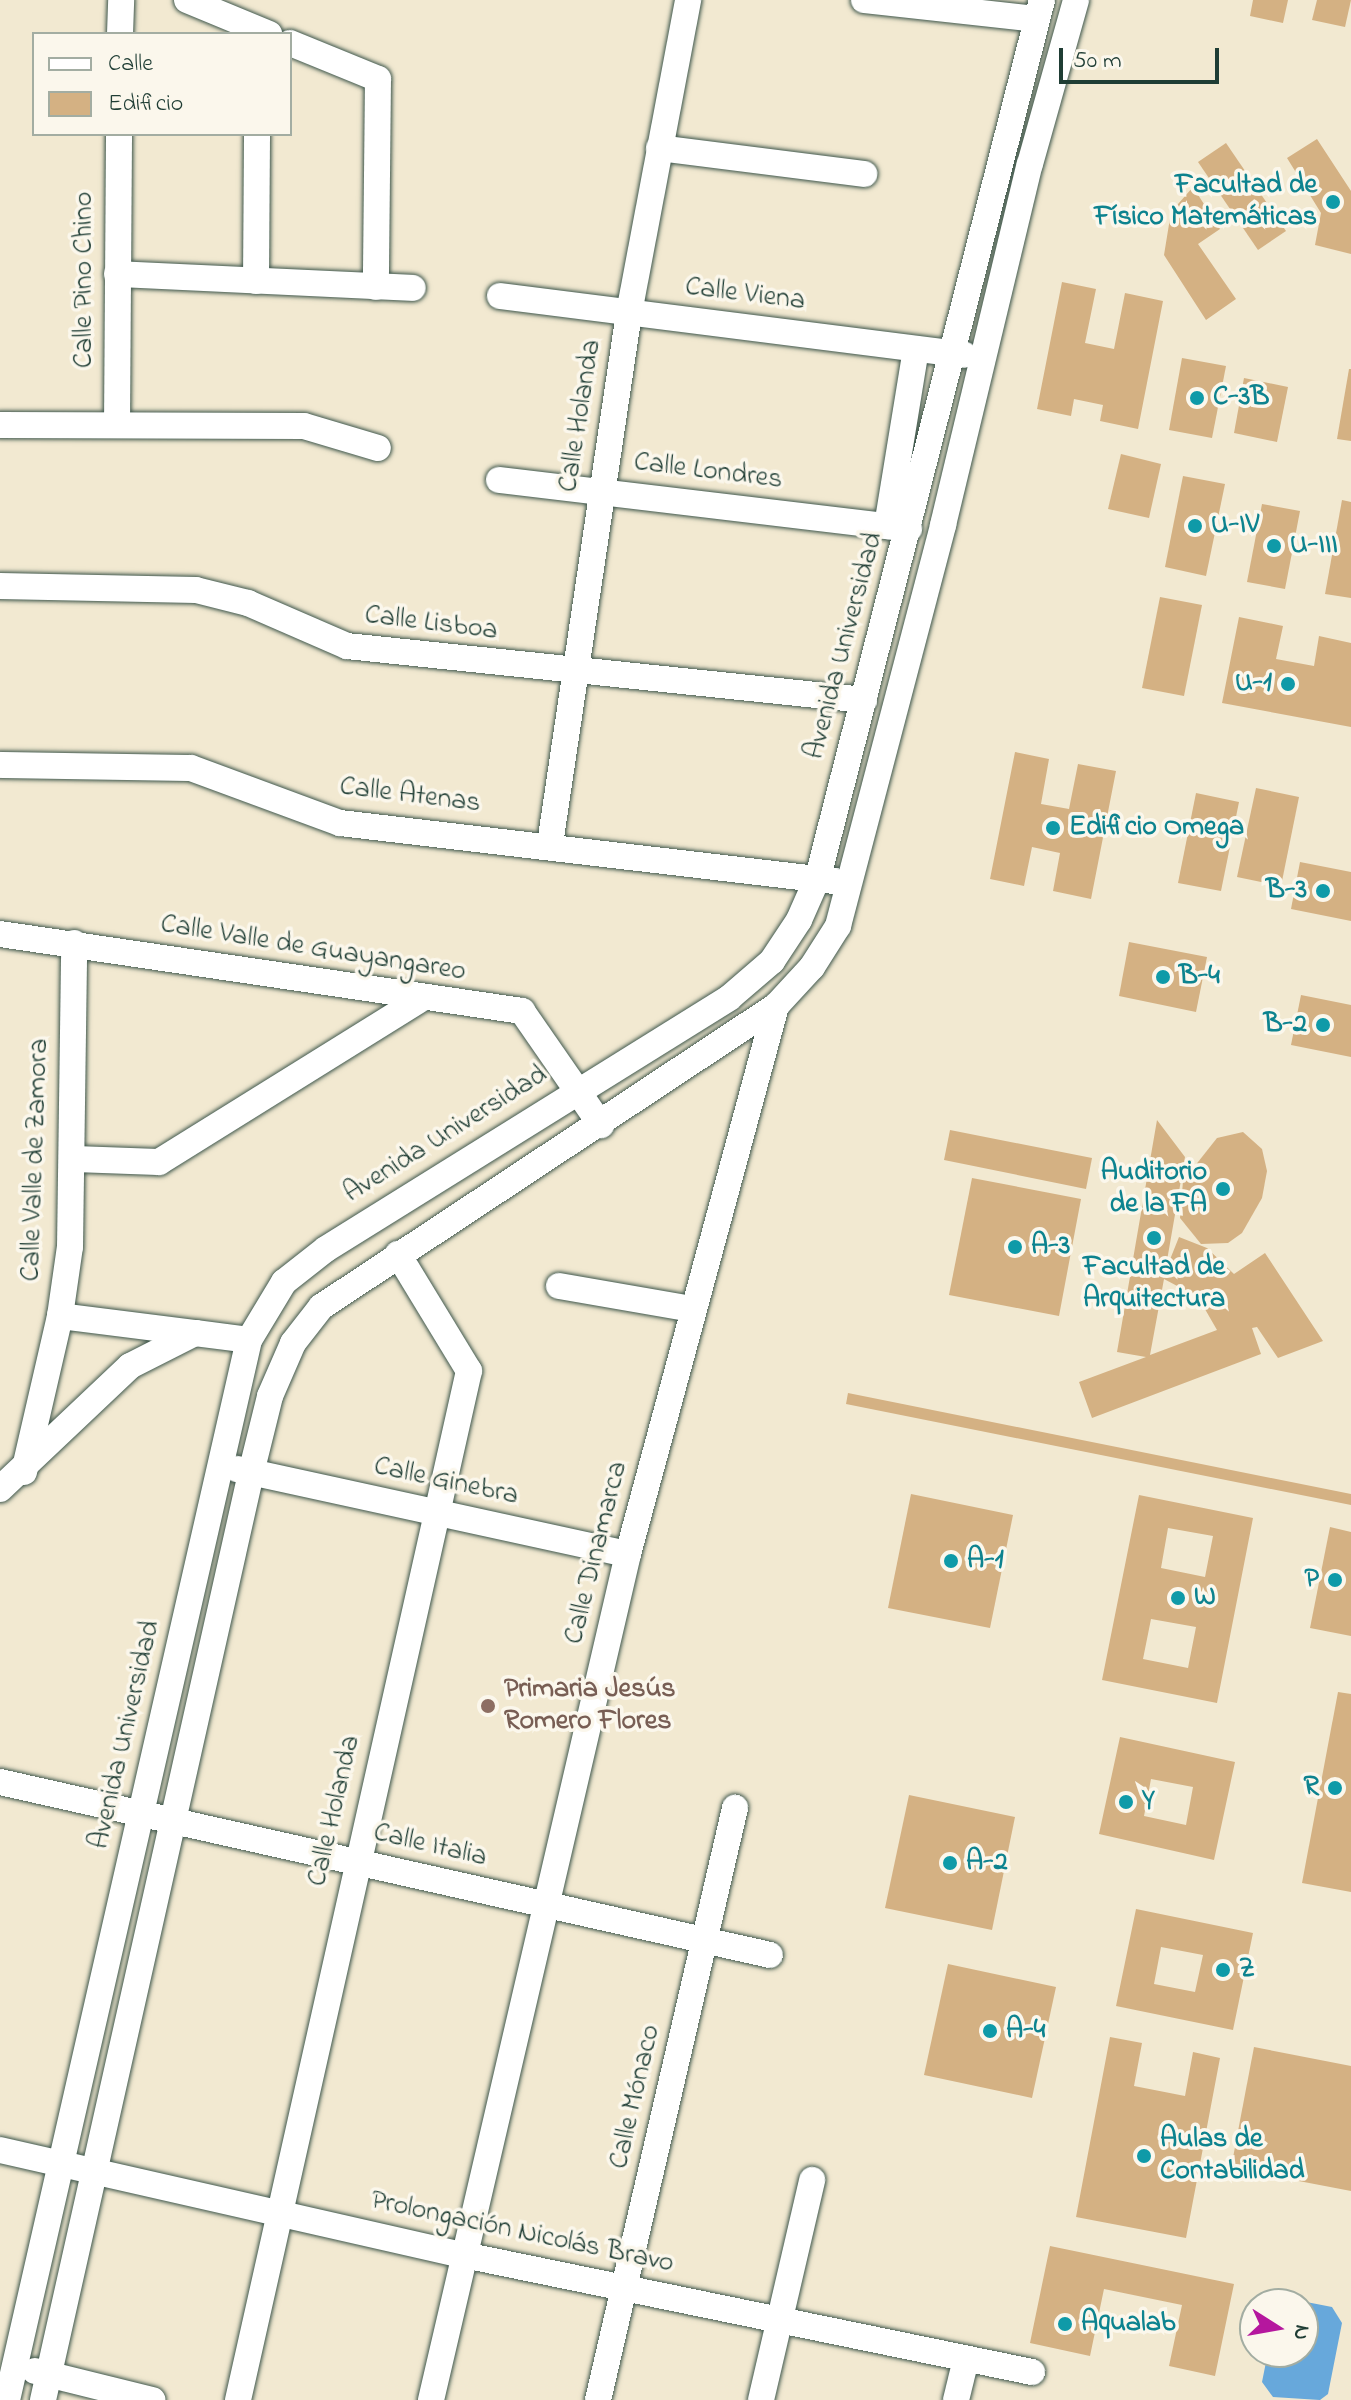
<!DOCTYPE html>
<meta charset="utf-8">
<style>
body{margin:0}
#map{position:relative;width:1351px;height:2400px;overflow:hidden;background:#f2e9d1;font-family:"Indie Flower",sans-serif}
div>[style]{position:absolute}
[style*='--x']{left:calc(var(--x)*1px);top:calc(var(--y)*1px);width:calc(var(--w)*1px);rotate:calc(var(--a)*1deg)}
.water>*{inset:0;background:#67a8db}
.building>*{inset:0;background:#d4b183}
.roads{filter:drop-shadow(0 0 2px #3f574c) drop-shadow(0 0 2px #3f574c)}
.minor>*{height:26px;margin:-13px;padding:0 13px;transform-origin:13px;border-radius:13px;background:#fff}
.dots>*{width:22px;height:22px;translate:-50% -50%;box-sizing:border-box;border:4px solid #fbf7ec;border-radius:50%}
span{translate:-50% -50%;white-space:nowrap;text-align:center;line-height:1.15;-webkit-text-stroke:7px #fbf7ec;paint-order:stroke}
.culture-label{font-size:28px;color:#0d838f;font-weight:700}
.right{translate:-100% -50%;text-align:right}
.left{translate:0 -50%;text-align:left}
.street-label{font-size:28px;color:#1f3d34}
.education-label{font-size:28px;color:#785e54;font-weight:700}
.legend{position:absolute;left:32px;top:32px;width:260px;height:104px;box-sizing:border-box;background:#fbf7ec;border:2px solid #a3ada2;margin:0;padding:10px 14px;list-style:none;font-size:24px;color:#1f3d34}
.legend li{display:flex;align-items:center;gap:16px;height:40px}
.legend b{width:40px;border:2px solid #a3ada2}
.north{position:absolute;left:1239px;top:2288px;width:80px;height:80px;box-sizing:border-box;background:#fbf7ec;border:2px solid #a3ada2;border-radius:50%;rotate:101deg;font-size:22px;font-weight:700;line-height:32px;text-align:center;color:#1f3d34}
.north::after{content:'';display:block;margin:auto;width:28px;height:36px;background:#b5179e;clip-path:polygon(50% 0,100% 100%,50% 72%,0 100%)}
.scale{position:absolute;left:1059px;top:48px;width:160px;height:36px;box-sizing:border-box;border:4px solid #1f3d34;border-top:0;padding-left:10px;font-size:24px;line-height:28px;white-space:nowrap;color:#1f3d34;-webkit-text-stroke:6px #fbf7ec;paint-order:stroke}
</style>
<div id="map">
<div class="water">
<i style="clip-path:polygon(1291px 2299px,1332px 2307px,1342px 2323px,1328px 2394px,1320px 2400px,1273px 2397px,1262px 2382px,1268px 2352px,1303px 2352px,1303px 2304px,1284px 2304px)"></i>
</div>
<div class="building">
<i style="clip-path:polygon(1253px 0,1288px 0,1283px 23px,1250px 16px)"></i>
<i style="clip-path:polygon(1317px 0,1351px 0,1345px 27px,1312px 20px)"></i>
<i style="clip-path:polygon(1317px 139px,1351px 191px,1351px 254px,1315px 245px,1321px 213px,1287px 158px)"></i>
<i style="clip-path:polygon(1226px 143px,1286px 231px,1258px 250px,1198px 162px)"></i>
<i style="clip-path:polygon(1193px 187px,1220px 229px,1198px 244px,1236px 299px,1206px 320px,1164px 255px,1171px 212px)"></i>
<i style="clip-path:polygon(1062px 282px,1096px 289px,1085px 343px,1114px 349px,1125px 293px,1163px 301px,1138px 429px,1100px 421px,1103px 405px,1074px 399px,1071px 416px,1037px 409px)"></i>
<i style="clip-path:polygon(1182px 358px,1226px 366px,1212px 438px,1169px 430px)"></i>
<i style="clip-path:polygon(1349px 369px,1351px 369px,1351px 441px,1337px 439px)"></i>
<i style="clip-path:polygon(1244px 378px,1288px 387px,1277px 442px,1234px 433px)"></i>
<i style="clip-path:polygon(1121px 454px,1161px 464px,1149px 518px,1108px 509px)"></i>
<i style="clip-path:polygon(1183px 476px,1225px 484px,1206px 576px,1165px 567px)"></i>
<i style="clip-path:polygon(1342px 500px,1351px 502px,1351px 598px,1325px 594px)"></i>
<i style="clip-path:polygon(1262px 504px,1300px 511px,1285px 589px,1247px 582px)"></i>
<i style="clip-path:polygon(1160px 597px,1202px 605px,1184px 696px,1142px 688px)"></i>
<i style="clip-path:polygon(1239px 617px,1283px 626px,1276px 659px,1314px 666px,1319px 636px,1351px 643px,1351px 727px,1222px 703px)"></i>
<i style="clip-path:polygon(1015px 752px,1049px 759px,1041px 804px,1069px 809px,1078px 764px,1116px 771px,1091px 899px,1053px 891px,1060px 853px,1032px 847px,1024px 886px,990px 879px)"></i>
<i style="clip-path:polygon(1256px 788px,1299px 797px,1281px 886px,1237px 877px)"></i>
<i style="clip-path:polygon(1196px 793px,1239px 802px,1221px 891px,1178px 883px)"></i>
<i style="clip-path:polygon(1300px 862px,1351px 872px,1351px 921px,1291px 909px)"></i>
<i style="clip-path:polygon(1129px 942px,1207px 957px,1196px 1012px,1119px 996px)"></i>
<i style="clip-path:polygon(1301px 995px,1351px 1005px,1351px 1057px,1291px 1045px)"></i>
<i style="clip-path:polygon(evenodd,1157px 1120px,1185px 1157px,1165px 1272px,1179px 1237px,1207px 1248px,1234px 1274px,1265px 1253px,1323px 1341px,1278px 1358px,1257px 1327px,1252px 1328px,1261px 1354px,1092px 1418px,1079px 1382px,1146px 1357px,1117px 1352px,1157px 1120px,1164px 1279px,1198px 1297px,1217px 1330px,1150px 1355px,1164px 1279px)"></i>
<i style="clip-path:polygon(950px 1130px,1092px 1158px,1086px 1189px,944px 1160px)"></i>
<i style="clip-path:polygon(1243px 1132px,1262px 1149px,1267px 1171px,1262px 1198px,1242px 1233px,1228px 1243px,1201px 1244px,1180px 1218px,1183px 1181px,1217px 1138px)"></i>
<i style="clip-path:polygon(972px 1178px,1081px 1199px,1059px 1316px,949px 1295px)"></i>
<i style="clip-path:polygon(848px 1393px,1351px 1494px,1351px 1505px,846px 1404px)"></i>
<i style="clip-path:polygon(911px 1494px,1013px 1515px,990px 1628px,888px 1608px)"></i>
<i style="clip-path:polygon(evenodd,1139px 1495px,1253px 1518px,1217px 1703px,1102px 1680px,1139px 1495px,1168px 1528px,1213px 1536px,1205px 1577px,1161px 1568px,1168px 1528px,1139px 1495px,1151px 1619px,1196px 1627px,1188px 1668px,1143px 1659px,1151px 1619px)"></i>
<i style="clip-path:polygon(1330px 1527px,1351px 1532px,1351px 1636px,1310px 1628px)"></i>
<i style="clip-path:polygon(1338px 1692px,1351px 1694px,1351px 1892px,1302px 1883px)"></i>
<i style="clip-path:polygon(evenodd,1120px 1737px,1235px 1762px,1214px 1860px,1099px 1834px,1120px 1737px,1151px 1779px,1193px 1787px,1186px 1825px,1144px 1816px,1151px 1779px)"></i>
<i style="clip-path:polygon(909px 1795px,1015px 1817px,992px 1930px,885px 1908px)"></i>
<i style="clip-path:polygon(evenodd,1136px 1909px,1253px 1933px,1233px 2030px,1116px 2006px,1136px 1909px,1161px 1947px,1203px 1955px,1195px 1992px,1154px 1984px,1161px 1947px)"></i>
<i style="clip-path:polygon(948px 1964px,1056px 1987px,1032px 2098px,924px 2075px)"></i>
<i style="clip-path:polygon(1110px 2037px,1142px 2043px,1134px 2086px,1185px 2096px,1193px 2052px,1220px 2058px,1186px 2238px,1076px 2217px)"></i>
<i style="clip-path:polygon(1254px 2047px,1351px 2066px,1351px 2191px,1231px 2168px)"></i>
<i style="clip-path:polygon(1050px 2246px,1234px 2284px,1215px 2376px,1169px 2366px,1182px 2305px,1104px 2289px,1090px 2356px,1030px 2343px)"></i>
</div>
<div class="roads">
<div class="minor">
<i style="--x:187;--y:0;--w:89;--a:22.5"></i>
<i style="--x:864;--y:0;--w:173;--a:6.3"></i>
<i style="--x:120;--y:34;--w:34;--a:-88"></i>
<i style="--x:290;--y:43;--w:95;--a:22.2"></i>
<i style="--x:378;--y:79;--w:208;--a:90.6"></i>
<i style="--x:659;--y:148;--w:207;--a:7.2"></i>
<i style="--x:117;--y:274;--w:296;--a:2.7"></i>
<i style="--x:256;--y:281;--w:147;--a:-89.6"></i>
<i style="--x:500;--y:296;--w:468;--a:7.2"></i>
<i style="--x:0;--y:425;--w:304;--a:0.2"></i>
<i style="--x:304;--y:426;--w:77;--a:16.6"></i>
<i style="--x:117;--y:425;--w:291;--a:-89.6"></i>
<i style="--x:499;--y:480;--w:413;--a:6.8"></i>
<i style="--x:887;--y:526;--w:179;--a:-80.7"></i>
<i style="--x:0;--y:586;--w:196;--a:1.2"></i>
<i style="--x:196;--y:590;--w:54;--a:14"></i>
<i style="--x:248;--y:603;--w:108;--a:23.5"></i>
<i style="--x:347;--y:646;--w:520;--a:5.96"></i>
<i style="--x:0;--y:765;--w:191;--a:0.9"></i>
<i style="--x:191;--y:768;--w:159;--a:20.3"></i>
<i style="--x:340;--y:823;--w:498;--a:6.7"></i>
<i style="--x:550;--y:844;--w:537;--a:-81.54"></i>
<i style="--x:629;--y:313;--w:319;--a:-79.3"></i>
<i style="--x:0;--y:934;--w:528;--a:8.39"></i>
<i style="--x:522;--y:1011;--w:139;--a:55.3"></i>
<i style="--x:74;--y:1159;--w:85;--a:2"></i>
<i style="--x:159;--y:1162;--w:306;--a:-31.9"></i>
<i style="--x:559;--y:1286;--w:135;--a:9.8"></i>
<i style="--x:60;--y:1316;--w:136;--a:7.2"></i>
<i style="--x:237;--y:1469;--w:400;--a:12.3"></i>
<i style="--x:24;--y:1472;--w:160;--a:-77"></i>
<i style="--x:60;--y:1316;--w:70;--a:-81.8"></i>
<i style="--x:70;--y:1247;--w:304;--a:-89.2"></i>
<i style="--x:0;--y:1489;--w:179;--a:-43.4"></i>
<i style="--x:130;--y:1366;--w:73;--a:-26.9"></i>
<i style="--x:195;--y:1333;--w:54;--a:7.4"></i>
<i style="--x:0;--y:1782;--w:789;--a:12.66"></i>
<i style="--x:0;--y:2150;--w:476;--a:12.8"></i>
<i style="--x:464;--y:2255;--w:580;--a:11.64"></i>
<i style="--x:35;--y:2371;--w:121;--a:13.9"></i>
<i style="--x:7;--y:2400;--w:1087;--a:-77.14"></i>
<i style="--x:249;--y:1340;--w:68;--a:-58.9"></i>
<i style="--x:284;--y:1282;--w:53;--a:-38.2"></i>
<i style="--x:326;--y:1249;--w:475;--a:-31.9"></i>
<i style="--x:729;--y:998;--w:57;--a:-40.7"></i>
<i style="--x:772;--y:961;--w:49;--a:-56.6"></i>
<i style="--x:799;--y:920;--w:47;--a:-66.2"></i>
<i style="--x:818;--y:877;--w:905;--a:-75.67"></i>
<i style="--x:43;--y:2400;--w:950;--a:-77.35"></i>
<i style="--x:251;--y:1473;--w:79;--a:-76.1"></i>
<i style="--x:270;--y:1396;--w:58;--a:-66.5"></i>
<i style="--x:293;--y:1343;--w:46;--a:-52.1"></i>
<i style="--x:321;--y:1307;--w:546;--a:-33.49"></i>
<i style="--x:776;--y:1006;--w:53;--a:-47.3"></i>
<i style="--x:812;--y:967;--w:49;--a:-57.6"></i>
<i style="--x:838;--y:926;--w:415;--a:-75.3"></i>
<i style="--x:943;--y:525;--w:371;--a:-76.5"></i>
<i style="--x:1030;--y:164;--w:170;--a:-74.3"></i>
<i style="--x:238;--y:2400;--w:1055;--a:-77.35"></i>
<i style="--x:469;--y:1371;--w:137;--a:-121.3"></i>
<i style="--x:431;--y:2400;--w:869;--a:-76.89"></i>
<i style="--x:628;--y:1554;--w:568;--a:-74.89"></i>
<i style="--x:598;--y:2400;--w:608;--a:-76.97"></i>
<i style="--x:761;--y:2400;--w:226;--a:-76.9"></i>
<i style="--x:956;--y:2400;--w:42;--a:-76.3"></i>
</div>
</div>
<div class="dots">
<i style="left:1333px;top:202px;background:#0f9aa8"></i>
<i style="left:1197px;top:398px;background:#0f9aa8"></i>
<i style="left:1195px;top:526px;background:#0f9aa8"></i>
<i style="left:1274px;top:546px;background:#0f9aa8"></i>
<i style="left:1288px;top:684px;background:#0f9aa8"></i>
<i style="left:1053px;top:828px;background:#0f9aa8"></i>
<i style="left:1323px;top:891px;background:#0f9aa8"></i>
<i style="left:1163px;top:977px;background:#0f9aa8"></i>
<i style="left:1323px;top:1025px;background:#0f9aa8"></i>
<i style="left:1223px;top:1189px;background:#0f9aa8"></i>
<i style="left:1154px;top:1238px;background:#0f9aa8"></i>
<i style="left:1015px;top:1247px;background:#0f9aa8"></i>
<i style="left:951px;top:1561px;background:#0f9aa8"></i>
<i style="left:1335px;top:1580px;background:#0f9aa8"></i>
<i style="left:1178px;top:1598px;background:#0f9aa8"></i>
<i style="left:488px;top:1706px;background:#8d6e63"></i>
<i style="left:1335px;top:1788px;background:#0f9aa8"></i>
<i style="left:1126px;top:1802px;background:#0f9aa8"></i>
<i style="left:950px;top:1863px;background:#0f9aa8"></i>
<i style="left:1223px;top:1970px;background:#0f9aa8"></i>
<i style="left:990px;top:2031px;background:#0f9aa8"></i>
<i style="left:1144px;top:2156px;background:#0f9aa8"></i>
<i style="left:1065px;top:2324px;background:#0f9aa8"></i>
</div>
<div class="culture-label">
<span class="right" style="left:1317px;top:202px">Facultad de<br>Físico Matemáticas</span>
<span class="left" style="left:1213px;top:398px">C-3B</span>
<span class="left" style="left:1211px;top:526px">U-IV</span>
<span class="left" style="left:1290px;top:546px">U-III</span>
<span class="right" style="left:1272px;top:684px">U-1</span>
<span class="left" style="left:1069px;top:828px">Edificio Omega</span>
<span class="right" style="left:1307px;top:891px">B-3</span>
<span class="left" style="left:1179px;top:977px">B-4</span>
<span class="right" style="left:1307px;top:1025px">B-2</span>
<span class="right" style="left:1207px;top:1189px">Auditorio<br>de la FA</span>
<span class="left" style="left:1031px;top:1247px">A-3</span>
<span style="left:1154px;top:1284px">Facultad de<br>Arquitectura</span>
<span class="left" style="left:967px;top:1561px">A-1</span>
<span class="right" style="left:1319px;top:1580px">P</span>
<span class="left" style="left:1194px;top:1598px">W</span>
<span class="right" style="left:1319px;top:1788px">R</span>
<span class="left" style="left:1142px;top:1802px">Y</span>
<span class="left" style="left:966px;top:1863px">A-2</span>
<span class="left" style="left:1239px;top:1970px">Z</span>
<span class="left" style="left:1006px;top:2031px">A-4</span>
<span class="left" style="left:1160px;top:2156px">Aulas de<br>Contabilidad</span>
<span class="left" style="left:1081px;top:2324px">Aqualab</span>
</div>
<div class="street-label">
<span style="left:85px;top:280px;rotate:-90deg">Calle Pino Chino</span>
<span style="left:745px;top:295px;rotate:7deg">Calle Viena</span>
<span style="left:581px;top:416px;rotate:-81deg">Calle Holanda</span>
<span style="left:708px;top:472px;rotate:7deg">Calle Londres</span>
<span style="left:431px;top:624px;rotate:7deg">Calle Lisboa</span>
<span style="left:845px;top:646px;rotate:-75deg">Avenida Universidad</span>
<span style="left:410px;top:796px;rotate:7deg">Calle Atenas</span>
<span style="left:313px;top:949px;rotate:9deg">Calle Valle de Guayangareo</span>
<span style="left:446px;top:1135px;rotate:-32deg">Avenida Universidad</span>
<span style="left:36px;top:1160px;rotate:-88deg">Calle Valle de Zamora</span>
<span style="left:446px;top:1482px;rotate:12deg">Calle Ginebra</span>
<span style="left:597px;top:1553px;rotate:-76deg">Calle Dinamarca</span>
<span style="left:126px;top:1735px;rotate:-77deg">Avenida Universidad</span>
<span style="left:335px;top:1811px;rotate:-77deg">Calle Holanda</span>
<span style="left:430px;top:1846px;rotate:13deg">Calle Italia</span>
<span style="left:636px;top:2097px;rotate:-77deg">Calle Mónaco</span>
<span style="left:522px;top:2233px;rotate:12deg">Prolongación Nicolás Bravo</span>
</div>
<div class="education-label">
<span class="left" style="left:504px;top:1706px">Primaria Jesús<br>Romero Flores</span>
</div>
<ul class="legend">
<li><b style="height:10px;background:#fff"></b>Calle</li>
<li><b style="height:22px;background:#d4b183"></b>Edificio</li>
</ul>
<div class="north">N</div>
<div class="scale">50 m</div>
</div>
